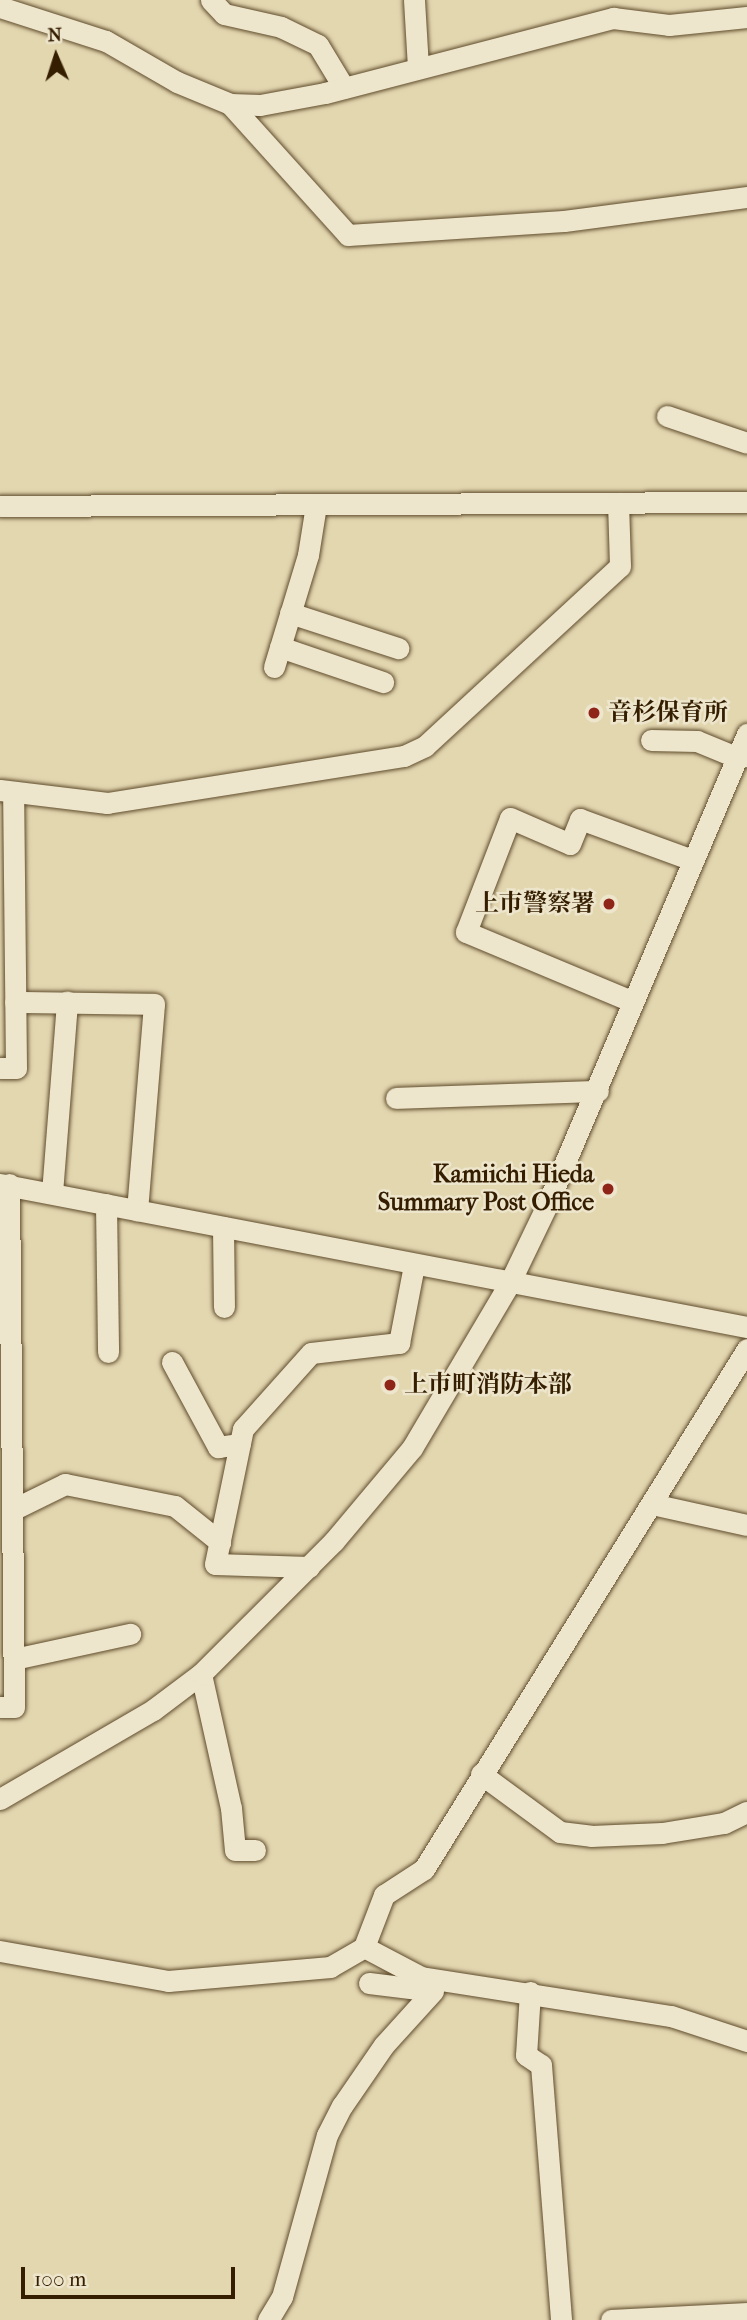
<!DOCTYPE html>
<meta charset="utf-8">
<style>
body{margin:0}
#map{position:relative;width:747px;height:2320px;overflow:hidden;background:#e3d7b0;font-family:"IM FELL French Canon","Noto Serif JP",serif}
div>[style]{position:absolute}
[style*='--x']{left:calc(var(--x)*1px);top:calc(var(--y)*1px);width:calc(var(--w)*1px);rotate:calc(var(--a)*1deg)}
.roads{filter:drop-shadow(0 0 2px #604c2c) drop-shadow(0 0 2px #604c2c)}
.minor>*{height:21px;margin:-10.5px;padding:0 10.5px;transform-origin:10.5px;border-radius:10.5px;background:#ede5cc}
.dots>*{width:19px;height:19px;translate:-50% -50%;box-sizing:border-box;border:4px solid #ede5cc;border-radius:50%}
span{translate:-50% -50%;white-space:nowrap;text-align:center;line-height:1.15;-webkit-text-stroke:5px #ede5cc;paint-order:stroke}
.poi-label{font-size:24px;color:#351e00;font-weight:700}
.left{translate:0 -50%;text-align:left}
.right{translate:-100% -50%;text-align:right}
.north{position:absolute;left:21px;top:21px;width:70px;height:70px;-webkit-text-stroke:5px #ede5cc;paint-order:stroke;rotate:357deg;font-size:19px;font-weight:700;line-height:28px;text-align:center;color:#351e00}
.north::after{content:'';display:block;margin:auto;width:24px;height:32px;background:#351e00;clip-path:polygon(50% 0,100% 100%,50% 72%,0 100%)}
.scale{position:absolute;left:21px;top:2267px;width:214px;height:32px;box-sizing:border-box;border:4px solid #351e00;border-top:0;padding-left:9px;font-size:21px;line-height:24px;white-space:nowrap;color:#351e00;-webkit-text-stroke:5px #ede5cc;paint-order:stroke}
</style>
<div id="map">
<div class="roads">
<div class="minor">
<i style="--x:211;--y:0;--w:19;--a:47"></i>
<i style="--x:224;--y:14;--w:58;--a:12.8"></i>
<i style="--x:281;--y:27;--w:41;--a:25.9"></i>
<i style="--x:318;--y:45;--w:50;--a:58.8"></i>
<i style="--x:414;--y:0;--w:67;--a:86.6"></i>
<i style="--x:0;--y:7;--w:111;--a:17.8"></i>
<i style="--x:106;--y:41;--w:82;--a:30"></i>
<i style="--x:177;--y:82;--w:57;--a:22.5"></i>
<i style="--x:230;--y:104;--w:30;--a:2"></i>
<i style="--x:260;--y:105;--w:66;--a:-10.5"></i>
<i style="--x:325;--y:93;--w:298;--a:-14.6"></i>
<i style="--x:613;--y:18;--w:56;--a:7.1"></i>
<i style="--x:669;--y:25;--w:78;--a:-5.9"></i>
<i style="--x:230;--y:104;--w:176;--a:48"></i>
<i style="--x:348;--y:235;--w:216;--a:-3.7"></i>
<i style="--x:564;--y:221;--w:185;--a:-7.5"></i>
<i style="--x:667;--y:416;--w:84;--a:18.6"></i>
<i style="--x:0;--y:506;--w:747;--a:-0.31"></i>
<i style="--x:290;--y:613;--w:114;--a:18"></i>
<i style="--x:280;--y:647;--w:109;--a:18.8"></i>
<i style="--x:274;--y:667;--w:117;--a:-73.1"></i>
<i style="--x:308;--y:555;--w:51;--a:-80.9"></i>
<i style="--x:651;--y:740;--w:46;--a:1.2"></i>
<i style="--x:697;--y:741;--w:42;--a:22.3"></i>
<i style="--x:736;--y:757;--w:11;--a:-5"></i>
<i style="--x:0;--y:790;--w:108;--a:6.9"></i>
<i style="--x:107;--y:803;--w:301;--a:-9"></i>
<i style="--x:404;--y:756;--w:23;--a:-25"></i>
<i style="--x:425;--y:746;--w:265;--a:-42.7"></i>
<i style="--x:620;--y:566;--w:63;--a:-91.8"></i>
<i style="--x:631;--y:1001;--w:179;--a:-157.3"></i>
<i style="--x:466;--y:932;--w:122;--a:-68.9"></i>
<i style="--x:510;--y:818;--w:65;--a:23.4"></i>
<i style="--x:570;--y:844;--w:27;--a:-68"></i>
<i style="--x:580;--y:819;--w:117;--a:20"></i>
<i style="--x:15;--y:1002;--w:139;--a:0.8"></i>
<i style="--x:154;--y:1004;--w:207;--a:94.7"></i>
<i style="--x:0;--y:1068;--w:16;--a:0"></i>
<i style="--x:16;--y:1068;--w:276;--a:-90.6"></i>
<i style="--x:396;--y:1098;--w:202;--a:-2"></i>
<i style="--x:0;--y:1184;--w:761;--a:10.84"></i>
<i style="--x:52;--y:1193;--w:192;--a:-85.5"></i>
<i style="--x:106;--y:1204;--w:148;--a:89.2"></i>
<i style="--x:223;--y:1227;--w:80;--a:89.3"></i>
<i style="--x:172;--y:1362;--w:97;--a:61.6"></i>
<i style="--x:218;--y:1447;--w:22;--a:-8"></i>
<i style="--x:652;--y:1504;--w:97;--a:12.5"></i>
<i style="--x:12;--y:1510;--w:59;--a:-26.1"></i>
<i style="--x:65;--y:1484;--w:112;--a:11.3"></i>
<i style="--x:175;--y:1506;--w:58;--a:38.7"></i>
<i style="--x:309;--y:1567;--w:94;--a:-178.2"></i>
<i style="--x:215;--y:1564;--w:138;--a:-78.3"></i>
<i style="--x:243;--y:1429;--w:102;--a:-48.2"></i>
<i style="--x:311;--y:1353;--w:89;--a:-6.5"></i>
<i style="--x:399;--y:1343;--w:79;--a:-79.1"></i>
<i style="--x:14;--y:1659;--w:119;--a:-12.2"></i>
<i style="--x:201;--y:1674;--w:137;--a:77.4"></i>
<i style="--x:231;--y:1808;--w:42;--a:84.6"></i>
<i style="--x:235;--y:1850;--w:20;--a:0"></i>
<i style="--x:0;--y:1707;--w:14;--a:0"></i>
<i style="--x:14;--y:1707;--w:523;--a:-90.55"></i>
<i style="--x:481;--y:1774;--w:98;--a:36.3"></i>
<i style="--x:560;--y:1832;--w:31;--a:7"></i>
<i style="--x:591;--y:1836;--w:71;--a:-2.4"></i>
<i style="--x:662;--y:1833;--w:63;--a:-9.2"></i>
<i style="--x:724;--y:1823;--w:25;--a:-26"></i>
<i style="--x:0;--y:1799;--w:177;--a:-30.2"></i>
<i style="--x:153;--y:1710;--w:60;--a:-36.9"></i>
<i style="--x:201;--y:1674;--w:188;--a:-45"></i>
<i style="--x:334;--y:1541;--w:121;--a:-50"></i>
<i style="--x:412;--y:1448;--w:191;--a:-59.4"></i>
<i style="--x:509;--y:1284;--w:88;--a:-64.3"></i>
<i style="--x:547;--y:1205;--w:512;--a:-66.99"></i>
<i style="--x:364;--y:1947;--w:56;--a:-69"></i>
<i style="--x:384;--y:1895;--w:48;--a:-33"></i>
<i style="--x:424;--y:1869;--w:612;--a:-58.15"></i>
<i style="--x:0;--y:1951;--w:171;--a:10.1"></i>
<i style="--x:168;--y:1981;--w:163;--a:-4.9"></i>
<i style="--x:330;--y:1967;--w:39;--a:-30"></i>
<i style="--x:364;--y:1947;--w:64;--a:27.8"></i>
<i style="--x:421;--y:1977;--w:253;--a:8.9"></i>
<i style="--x:671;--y:2016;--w:80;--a:18.2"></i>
<i style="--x:369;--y:1983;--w:64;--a:7.1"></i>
<i style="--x:530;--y:1992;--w:63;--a:93.6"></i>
<i style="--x:526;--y:2055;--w:18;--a:34"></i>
<i style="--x:541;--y:2065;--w:256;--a:85.5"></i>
<i style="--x:268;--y:2320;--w:27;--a:-59"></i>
<i style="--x:282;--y:2297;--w:168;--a:-74.5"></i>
<i style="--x:327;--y:2135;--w:33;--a:-63"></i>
<i style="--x:342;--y:2106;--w:74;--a:-55.5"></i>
<i style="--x:384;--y:2045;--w:73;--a:-47.8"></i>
<i style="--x:611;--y:2320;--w:136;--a:-2.9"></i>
</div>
</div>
<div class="dots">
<i style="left:594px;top:713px;background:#8f2418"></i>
<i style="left:609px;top:904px;background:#8f2418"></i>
<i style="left:608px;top:1189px;background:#8f2418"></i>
<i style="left:390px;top:1385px;background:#8f2418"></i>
</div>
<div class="poi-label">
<span class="left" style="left:608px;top:713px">音杉保育所</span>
<span class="right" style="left:595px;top:904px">上市警察署</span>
<span class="right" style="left:594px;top:1189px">Kamiichi Hieda<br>Summary Post Office</span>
<span class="left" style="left:404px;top:1385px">上市町消防本部</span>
</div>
<div class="north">N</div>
<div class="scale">100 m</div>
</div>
